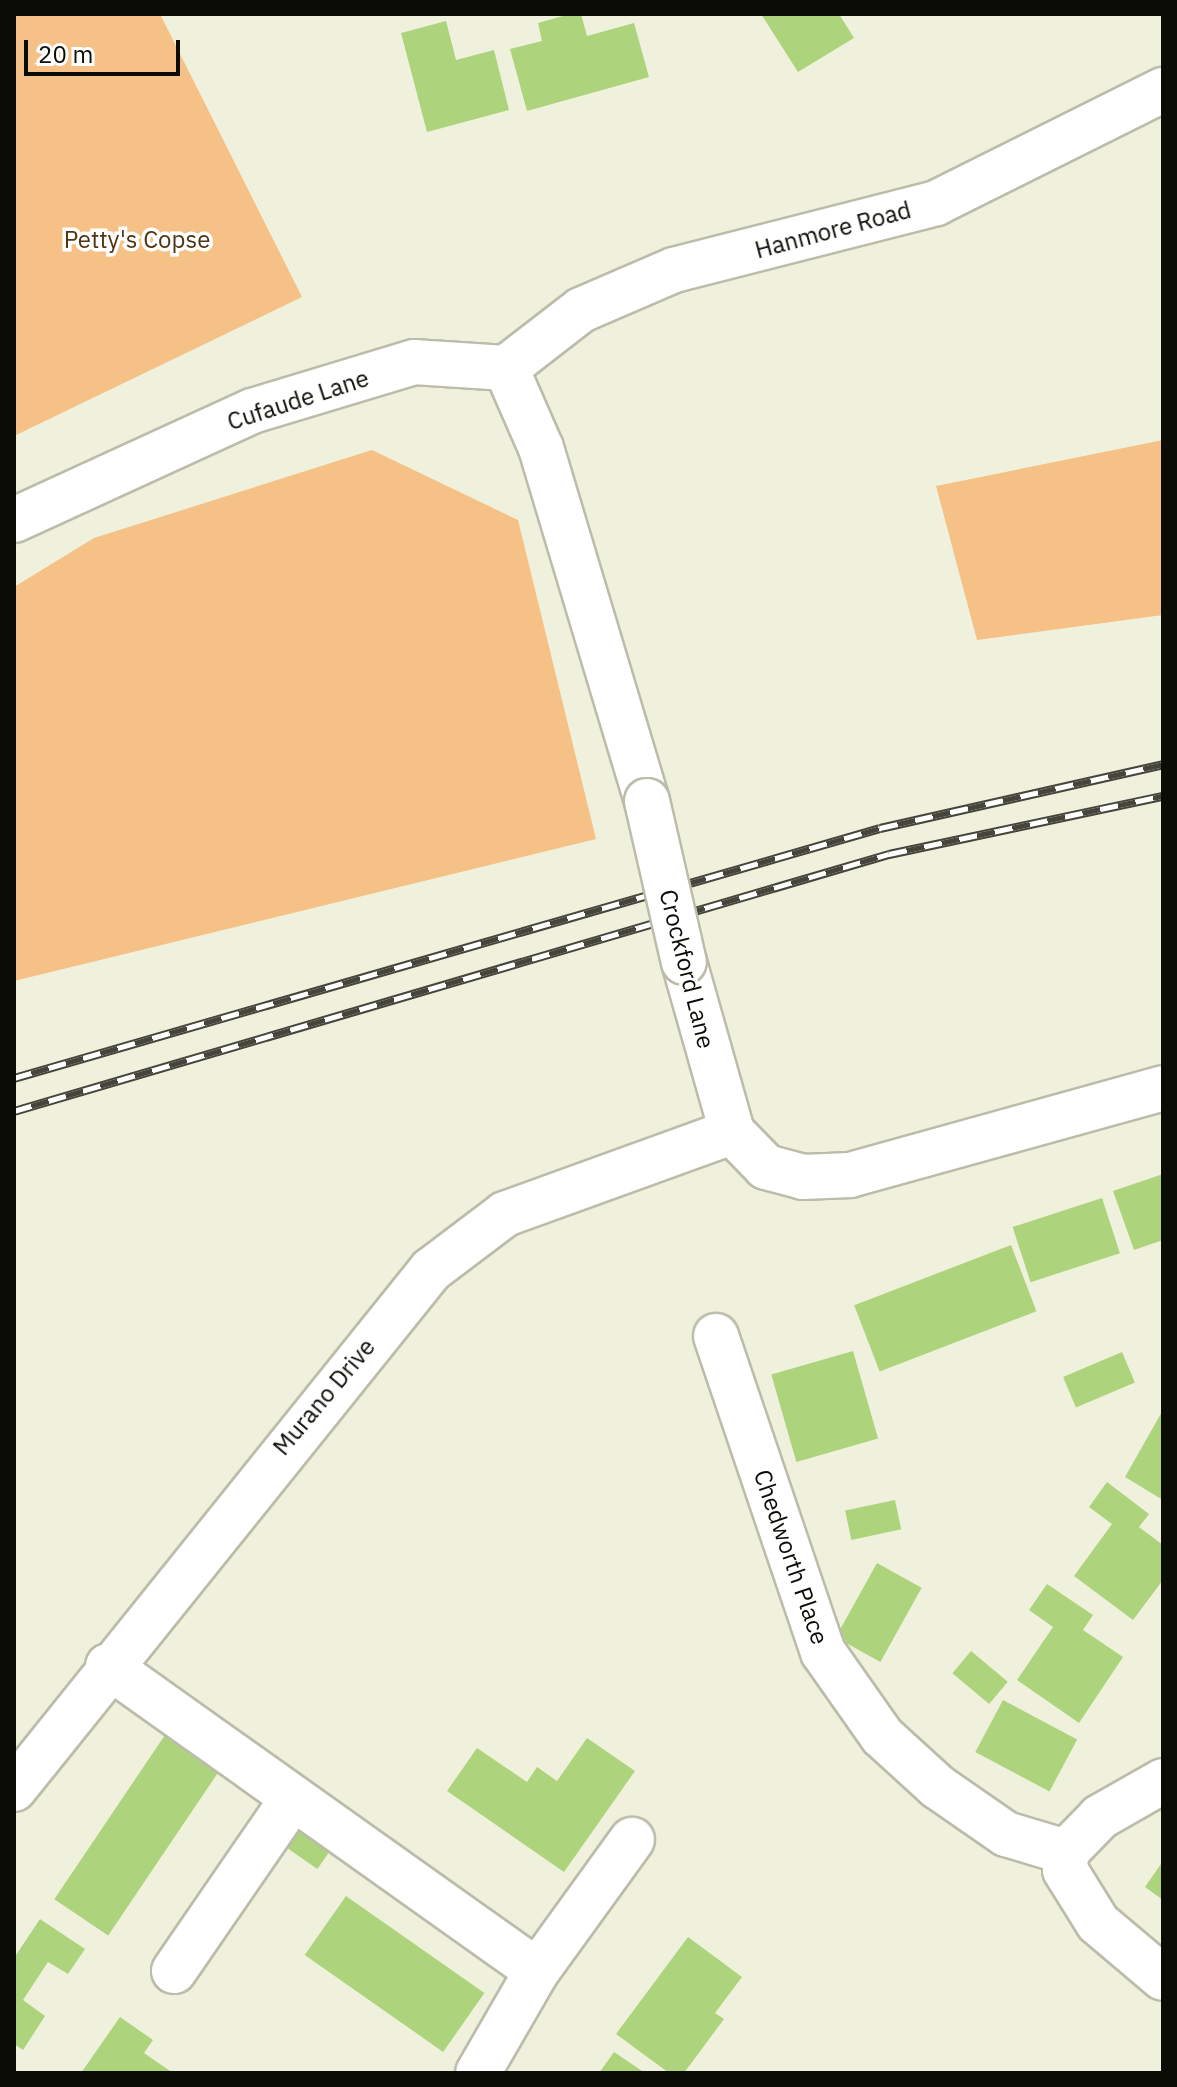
<!DOCTYPE html>
<style>
body{margin:0}
#map{position:relative;width:1177px;height:2087px;overflow:hidden;background:#f0f1dd;font-family:"IBM Plex Sans",sans-serif}
div>[style]{position:absolute}
[style*='--x']{left:calc(var(--x)*1px);top:calc(var(--y)*1px);width:calc(var(--w)*1px);rotate:calc(var(--a)*1deg)}
.green>*{inset:0;background:#f5c186}
.building>*{inset:0;background:#add47c;transform-origin:0 0}
.roads{filter:drop-shadow(2px 0 #bbbca9) drop-shadow(-2px 0 #bbbca9) drop-shadow(0 2px #bbbca9) drop-shadow(0 -2px #bbbca9)}
.minor>*{height:44px;margin:-22px;padding:0 22px;transform-origin:22px;border-radius:22px;background:#fff}
.rail>*{height:9px;margin-top:-4.5px;transform-origin:0;background:repeating-linear-gradient(90deg,#fff 0 18px,#45453c 0 36px);box-sizing:border-box;border-block:2px solid #45453c}
.bridges{filter:drop-shadow(2px 0 #bbbca9) drop-shadow(-2px 0 #bbbca9) drop-shadow(0 2px #bbbca9) drop-shadow(0 -2px #bbbca9)}
.minor-bridge>*{height:44px;margin:-22px;padding:0 22px;transform-origin:22px;border-radius:22px;background:#fff}
span{translate:-50% -50%;white-space:nowrap;text-align:center;line-height:1.15;-webkit-text-stroke:7px #fff;paint-order:stroke}
.street-label{font-size:24px;color:#0c0c06}
.park-label{font-size:24px;color:#503514}
.frame{position:absolute;inset:0;border:16px solid #0c0c06;pointer-events:none}
.scale{position:absolute;left:24px;top:40px;width:156px;height:36px;box-sizing:border-box;border:4px solid #0c0c06;border-top:0;padding-left:10px;font-size:24px;line-height:28px;white-space:nowrap;color:#0c0c06;-webkit-text-stroke:6px #fff;paint-order:stroke}
</style>
<div id="map">
<div class="green">
<div style="clip-path:polygon(14px 14px,160px 14px,302px 297px,14px 436px)"></div>
<div style="clip-path:polygon(1163px 440px,1163px 615px,977px 640px,936px 486px)"></div>
<div style="clip-path:polygon(372px 450px,518px 520px,596px 839px,14px 981px,14px 587px,94px 538px)"></div>
</div>
<div class="building">
<div style="clip-path:polygon(570px 14px,581px 14px,587px 36px,634px 23px,649px 77px,527px 111px,510px 49px,542px 41px,538px 23px)"></div>
<div style="clip-path:polygon(761px 14px,839px 14px,854px 38px,798px 72px)"></div>
<div style="clip-path:polygon(446px 21px,456px 60px,494px 50px,509px 110px,427px 132px,401px 33px)"></div>
<div style="clip-path:polygon(1163px 1174px,1163px 1240px,1134px 1250px,1113px 1191px)"></div>
<div style="left:1102px;top:1198px;width:58px;height:94px;rotate:72deg"></div>
<div style="left:1011px;top:1245px;width:71px;height:168px;rotate:69deg"></div>
<div style="left:853px;top:1351px;width:91px;height:85px;rotate:74deg"></div>
<div style="left:1122px;top:1352px;width:33px;height:64px;rotate:67deg"></div>
<div style="clip-path:polygon(1163px 1410px,1163px 1500px,1125px 1477px)"></div>
<div style="clip-path:polygon(1107px 1482px,1149px 1514px,1139px 1527px,1163px 1545px,1163px 1580px,1133px 1620px,1074px 1576px,1112px 1524px,1089px 1507px)"></div>
<div style="left:895px;top:1500px;width:30px;height:51px;rotate:78deg"></div>
<div style="left:877px;top:1563px;width:51px;height:85px;rotate:29deg"></div>
<div style="clip-path:polygon(1047px 1584px,1093px 1615px,1083px 1630px,1123px 1657px,1079px 1723px,1017px 1680px,1053px 1627px,1029px 1610px)"></div>
<div style="left:971px;top:1651px;width:48px;height:29px;rotate:40deg"></div>
<div style="left:1003px;top:1700px;width:84px;height:59px;rotate:28deg"></div>
<div style="left:165px;top:1735px;width:65px;height:198px;rotate:34deg"></div>
<div style="clip-path:polygon(587px 1738px,635px 1771px,564px 1872px,447px 1791px,477px 1748px,527px 1782px,537px 1767px,557px 1781px)"></div>
<div style="left:302px;top:1823px;width:39px;height:29px;rotate:35deg"></div>
<div style="clip-path:polygon(1163px 1861px,1163px 1900px,1145px 1887px)"></div>
<div style="left:346px;top:1896px;width:169px;height:72px;rotate:35deg"></div>
<div style="clip-path:polygon(40px 1919px,85px 1949px,68px 1974px,48px 1962px,23px 2000px,45px 2016px,23px 2050px,14px 2044px,14px 1958px)"></div>
<div style="clip-path:polygon(688px 1937px,742px 1977px,715px 2013px,724px 2019px,684px 2073px,669px 2073px,616px 2034px)"></div>
<div style="clip-path:polygon(120px 2017px,153px 2040px,144px 2053px,173px 2073px,81px 2073px)"></div>
<div style="clip-path:polygon(614px 2052px,645px 2073px,599px 2073px)"></div>
</div>
<div class="roads">
<div class="minor">
<div style="--x:506;--y:368;--w:95;--a:-37.7"></div>
<div style="--x:581;--y:310;--w:101;--a:-23.3"></div>
<div style="--x:674;--y:270;--w:270;--a:-14.3"></div>
<div style="--x:936;--y:203;--w:254;--a:-26.5"></div>
<div style="--x:506;--y:368;--w:87;--a:66.4"></div>
<div style="--x:541;--y:448;--w:369;--a:73.3"></div>
<div style="--x:14;--y:520;--w:262;--a:-24.6"></div>
<div style="--x:252;--y:411;--w:169;--a:-16.8"></div>
<div style="--x:414;--y:362;--w:92;--a:3.7"></div>
<div style="--x:684;--y:962;--w:177;--a:74.2"></div>
<div style="--x:732;--y:1132;--w:49;--a:45.8"></div>
<div style="--x:766;--y:1167;--w:38;--a:15"></div>
<div style="--x:803;--y:1177;--w:47;--a:-2.4"></div>
<div style="--x:850;--y:1175;--w:325;--a:-15.5"></div>
<div style="--x:716;--y:1336;--w:334;--a:71.3"></div>
<div style="--x:823;--y:1652;--w:103;--a:54.9"></div>
<div style="--x:882;--y:1736;--w:76;--a:42.3"></div>
<div style="--x:938;--y:1787;--w:83;--a:34.7"></div>
<div style="--x:1006;--y:1834;--w:63;--a:16.7"></div>
<div style="--x:108;--y:1666;--w:526;--a:35.41"></div>
<div style="--x:1163;--y:1781;--w:73;--a:150.3"></div>
<div style="--x:1100;--y:1817;--w:49;--a:134.2"></div>
<div style="--x:1066;--y:1852;--w:18;--a:93"></div>
<div style="--x:1065;--y:1870;--w:62;--a:58.1"></div>
<div style="--x:1098;--y:1923;--w:85;--a:40.2"></div>
<div style="--x:14;--y:1789;--w:666;--a:-51.22"></div>
<div style="--x:431;--y:1270;--w:93;--a:-37.1"></div>
<div style="--x:505;--y:1214;--w:241;--a:-19.9"></div>
<div style="--x:174;--y:1971;--w:210;--a:-55.5"></div>
<div style="--x:478;--y:2073;--w:118;--a:-60"></div>
<div style="--x:537;--y:1971;--w:162;--a:-54.1"></div>
</div>
</div>
<div class="rail">
<div style="--x:14;--y:1078;--w:901;--a:-16.1"></div>
<div style="--x:880;--y:828;--w:290;--a:-12.7"></div>
<div style="--x:14;--y:1111;--w:912;--a:-16.37"></div>
<div style="--x:889;--y:854;--w:280;--a:-12"></div>
</div>
<div class="bridges">
<div class="minor-bridge">
<div style="--x:647;--y:801;--w:165;--a:77.1"></div>
</div>
</div>
<div class="street-label">
<span style="left:833px;top:230px;rotate:-15deg">Hanmore Road</span>
<span style="left:298px;top:400px;rotate:-18deg">Cufaude Lane</span>
<span style="left:687px;top:969px;rotate:76deg">Crockford Lane</span>
<span style="left:324px;top:1397px;rotate:-50deg">Murano Drive</span>
<span style="left:791px;top:1557px;rotate:71deg">Chedworth Place</span>
</div>
<div class="park-label">
<span style="left:137px;top:240px">Petty's Copse</span>
</div>
<div class="frame"></div>
<div class="scale">20 m</div>
</div>
